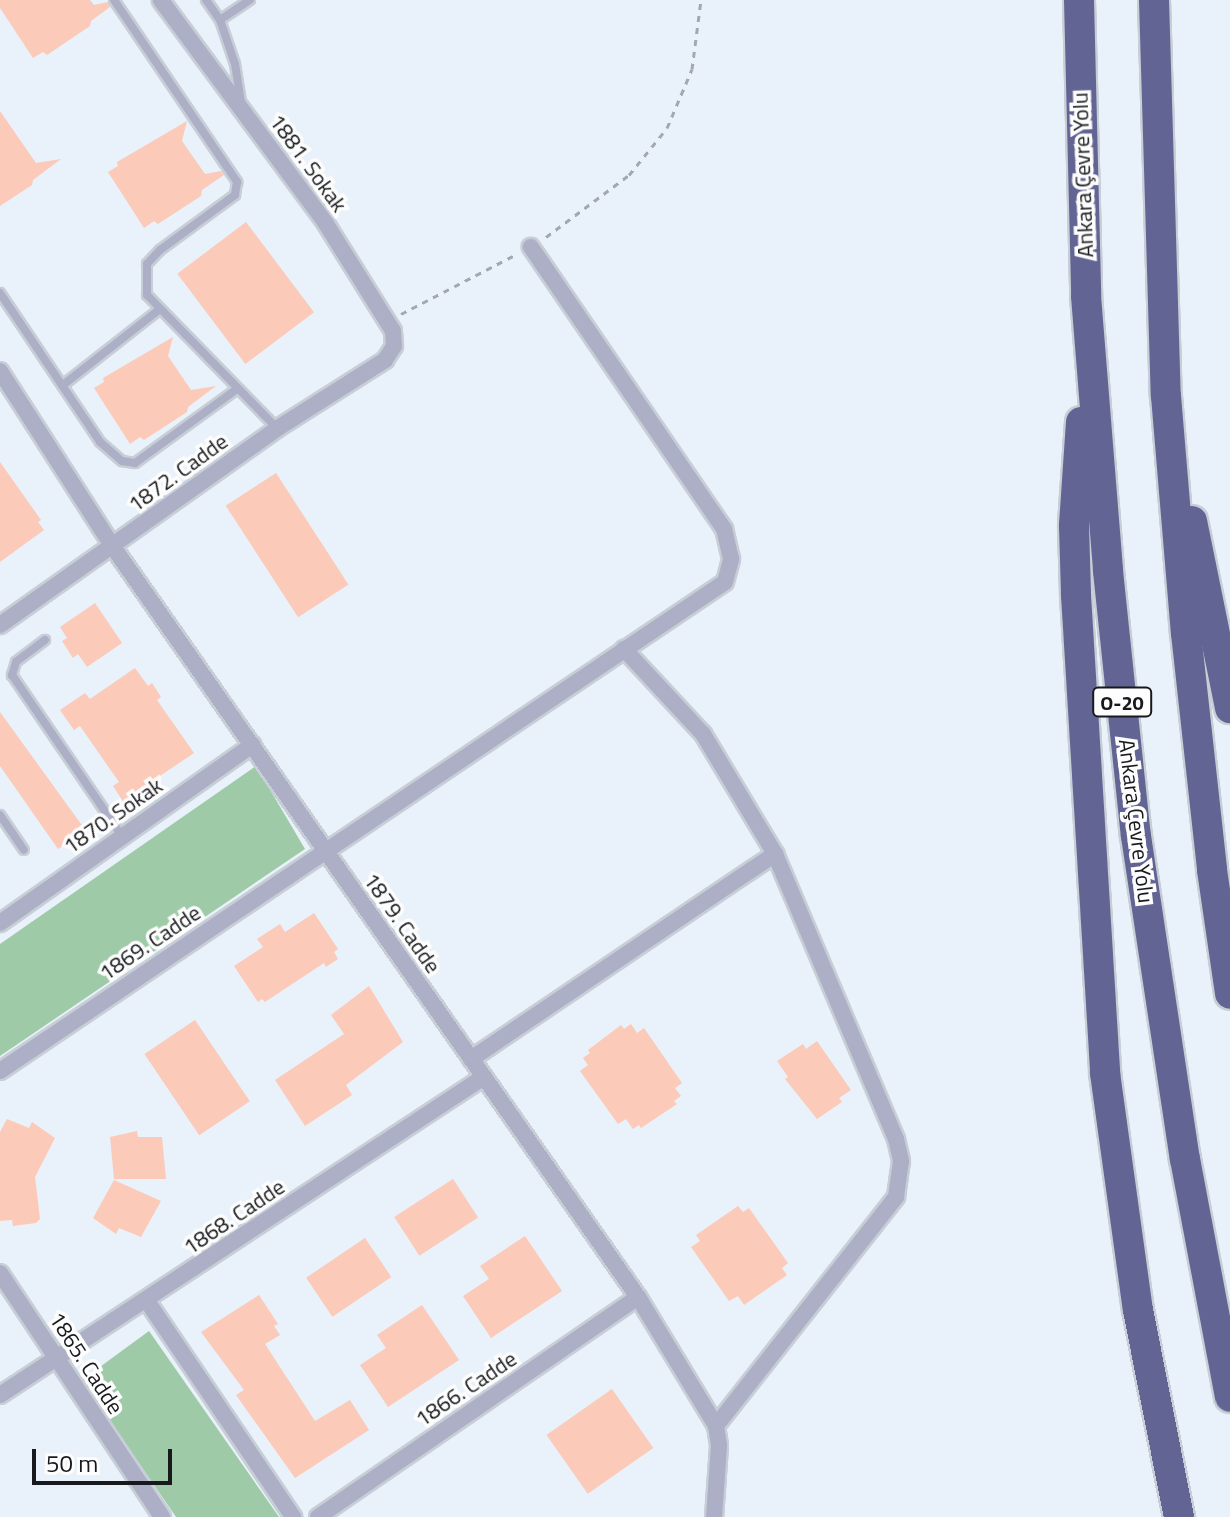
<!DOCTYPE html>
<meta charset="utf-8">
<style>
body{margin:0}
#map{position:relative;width:1230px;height:1517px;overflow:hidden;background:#e9f1fa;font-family:"Titillium Web",sans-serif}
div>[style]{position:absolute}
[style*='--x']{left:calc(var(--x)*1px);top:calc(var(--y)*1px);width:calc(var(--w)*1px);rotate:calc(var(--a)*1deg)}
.green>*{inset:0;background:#9fcaa8}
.building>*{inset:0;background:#fbcab9;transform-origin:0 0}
.path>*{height:3px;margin-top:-1.5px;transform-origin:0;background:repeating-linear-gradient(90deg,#a2a8af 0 6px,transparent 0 12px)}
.roads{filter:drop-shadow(2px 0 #c7ced6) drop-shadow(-2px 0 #c7ced6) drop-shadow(0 2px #c7ced6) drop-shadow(0 -2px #c7ced6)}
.lane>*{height:8px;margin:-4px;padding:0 4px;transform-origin:4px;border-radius:4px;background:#adafc7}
.street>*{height:16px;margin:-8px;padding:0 8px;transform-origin:8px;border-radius:8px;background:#adafc7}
.highway>*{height:30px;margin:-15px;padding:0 15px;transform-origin:15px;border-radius:15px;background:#626494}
span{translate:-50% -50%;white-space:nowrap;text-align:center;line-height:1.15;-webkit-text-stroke:7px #fdfdfd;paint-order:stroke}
.shield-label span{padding:2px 6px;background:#fdfdfd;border:2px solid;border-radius:6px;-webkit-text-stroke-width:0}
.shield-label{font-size:20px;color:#17191c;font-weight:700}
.street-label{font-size:22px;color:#17191c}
.scale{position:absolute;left:32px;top:1449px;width:140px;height:36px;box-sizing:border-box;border:4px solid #17191c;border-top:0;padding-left:10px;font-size:24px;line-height:28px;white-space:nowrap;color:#17191c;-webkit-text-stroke:6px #fdfdfd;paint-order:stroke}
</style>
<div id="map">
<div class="green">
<div style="clip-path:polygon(256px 766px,305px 849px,0 1056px,0 944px)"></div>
<div style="clip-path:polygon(149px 1331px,279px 1517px,176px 1517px,82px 1380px)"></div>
</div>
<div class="building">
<div style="clip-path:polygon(0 0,90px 0,94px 5px,108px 2px,110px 7px,91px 21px,90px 26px,47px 55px,43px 52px,33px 58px,0 8px)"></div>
<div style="clip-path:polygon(0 111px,36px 163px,61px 159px,33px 180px,32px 185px,0 206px)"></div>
<div style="clip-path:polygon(187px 121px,182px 141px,205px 174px,221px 171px,224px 175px,202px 190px,201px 196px,158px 224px,154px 221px,144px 228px,108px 172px,118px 166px,117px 162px)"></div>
<div style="left:246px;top:222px;width:113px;height:86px;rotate:53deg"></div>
<div style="clip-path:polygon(173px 337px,168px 356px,191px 390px,216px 386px,188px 407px,187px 412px,144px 440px,140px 437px,130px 444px,94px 388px,104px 382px,103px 378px)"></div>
<div style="clip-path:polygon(0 462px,41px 520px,38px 522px,44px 530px,0 562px)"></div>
<div style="left:276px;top:473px;width:133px;height:60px;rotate:57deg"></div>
<div style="clip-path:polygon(95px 603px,122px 643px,87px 667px,78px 654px,73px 658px,62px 641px,67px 638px,60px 627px)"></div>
<div style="clip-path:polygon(135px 668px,148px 686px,152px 683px,161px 697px,157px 700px,194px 753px,148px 784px,144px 794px,126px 806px,113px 786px,119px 782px,80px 726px,74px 730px,60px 710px,85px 693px,90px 699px)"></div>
<div style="clip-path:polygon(0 712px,86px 831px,58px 849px,0 766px)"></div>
<div style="clip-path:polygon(314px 913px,338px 949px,334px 952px,338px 959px,326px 967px,324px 963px,265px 1002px,262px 999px,258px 1002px,234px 966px,263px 947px,257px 939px,280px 924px,285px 932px)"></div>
<div style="clip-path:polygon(369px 986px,403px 1042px,346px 1085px,352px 1095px,305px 1126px,275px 1080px,344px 1034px,331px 1015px)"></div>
<div style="left:195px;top:1020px;width:98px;height:61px;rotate:56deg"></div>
<div style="clip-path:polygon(631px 1024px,637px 1033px,644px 1028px,682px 1083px,675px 1088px,681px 1096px,674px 1101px,677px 1104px,641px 1128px,639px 1125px,633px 1129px,626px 1119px,618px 1124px,580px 1071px,588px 1065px,583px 1058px,590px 1053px,588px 1050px,621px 1025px,624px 1029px)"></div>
<div style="clip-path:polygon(817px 1041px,851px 1090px,839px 1098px,842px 1102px,817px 1119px,785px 1079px,788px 1077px,777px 1061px,803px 1044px,806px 1049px)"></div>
<div style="clip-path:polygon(7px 1119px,29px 1128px,32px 1122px,55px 1138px,35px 1177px,40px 1219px,36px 1223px,13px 1226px,12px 1220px,0 1221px,0 1132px)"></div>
<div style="clip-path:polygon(137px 1131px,138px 1137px,162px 1137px,166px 1179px,114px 1179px,110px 1137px)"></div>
<div style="left:453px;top:1179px;width:46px;height:70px;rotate:57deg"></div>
<div style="clip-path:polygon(114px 1180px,161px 1201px,141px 1237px,119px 1228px,116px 1234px,93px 1218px)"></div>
<div style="clip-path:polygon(738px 1206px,743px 1212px,749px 1208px,788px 1263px,782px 1268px,787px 1275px,744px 1305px,738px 1296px,729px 1301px,691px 1247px,700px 1241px,696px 1235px)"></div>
<div style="clip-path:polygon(525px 1236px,562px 1291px,491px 1338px,463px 1296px,489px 1279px,480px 1266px)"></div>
<div style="left:365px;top:1238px;width:47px;height:71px;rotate:56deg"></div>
<div style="clip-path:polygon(259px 1295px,278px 1324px,274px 1326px,280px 1335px,265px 1344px,315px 1421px,350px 1400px,369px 1430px,295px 1478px,236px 1395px,244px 1390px,201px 1332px)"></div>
<div style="clip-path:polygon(422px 1305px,459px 1360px,388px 1407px,360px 1365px,386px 1348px,377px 1335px)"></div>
<div style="left:612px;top:1389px;width:72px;height:80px;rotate:55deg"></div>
</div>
<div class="path">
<div style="--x:546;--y:237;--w:104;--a:-36.8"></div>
<div style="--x:629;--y:175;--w:60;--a:-51"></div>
<div style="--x:667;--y:128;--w:64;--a:-67"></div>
<div style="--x:692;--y:69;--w:70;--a:-82.6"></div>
<div style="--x:401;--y:314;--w:128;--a:-27.4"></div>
</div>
<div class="roads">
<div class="lane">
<div style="--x:114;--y:0;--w:220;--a:55.9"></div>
<div style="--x:237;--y:182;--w:13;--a:99"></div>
<div style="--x:235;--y:195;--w:93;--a:143.7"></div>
<div style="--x:160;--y:250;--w:19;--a:133"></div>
<div style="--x:147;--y:264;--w:31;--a:90"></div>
<div style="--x:147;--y:295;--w:186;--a:45.7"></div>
<div style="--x:206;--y:0;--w:24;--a:55"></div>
<div style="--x:220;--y:20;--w:36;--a:-34"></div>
<div style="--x:220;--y:20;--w:46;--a:71.2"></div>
<div style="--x:235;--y:64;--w:37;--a:81"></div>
<div style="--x:0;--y:293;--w:179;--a:56.1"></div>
<div style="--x:100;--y:442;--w:29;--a:41"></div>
<div style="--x:122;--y:461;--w:13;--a:9"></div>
<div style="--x:135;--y:463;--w:126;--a:-36"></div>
<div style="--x:63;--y:385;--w:123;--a:-38.1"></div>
<div style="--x:45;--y:640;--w:36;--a:143"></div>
<div style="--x:16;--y:662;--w:14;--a:107"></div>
<div style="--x:12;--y:675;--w:195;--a:55.7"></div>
<div style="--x:0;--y:815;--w:42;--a:55.6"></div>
</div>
<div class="street">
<div style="--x:0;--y:371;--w:209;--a:57.3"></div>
<div style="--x:113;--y:547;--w:915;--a:55.01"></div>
<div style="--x:638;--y:1297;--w:151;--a:58.8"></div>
<div style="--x:716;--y:1426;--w:20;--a:81"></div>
<div style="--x:719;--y:1446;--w:71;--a:94"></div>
<div style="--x:0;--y:625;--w:341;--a:-35.3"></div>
<div style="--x:278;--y:428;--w:127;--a:-32.4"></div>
<div style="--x:385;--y:360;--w:17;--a:-57"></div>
<div style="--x:394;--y:346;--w:15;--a:-94"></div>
<div style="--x:393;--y:331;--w:128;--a:-122"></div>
<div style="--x:325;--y:222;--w:276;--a:-126.5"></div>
<div style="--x:624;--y:649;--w:116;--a:47.1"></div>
<div style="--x:703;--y:734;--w:140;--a:59"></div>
<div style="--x:775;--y:854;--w:310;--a:67"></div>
<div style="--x:896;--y:1139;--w:23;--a:77"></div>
<div style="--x:901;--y:1161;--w:36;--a:98"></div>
<div style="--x:896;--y:1197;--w:291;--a:128.2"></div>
<div style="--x:0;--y:923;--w:309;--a:-35.2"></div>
<div style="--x:471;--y:1059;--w:367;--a:-34"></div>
<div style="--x:0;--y:1071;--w:874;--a:-34"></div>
<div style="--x:725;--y:582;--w:24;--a:-75"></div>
<div style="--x:731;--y:559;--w:31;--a:-103"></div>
<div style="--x:724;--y:529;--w:342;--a:-124.4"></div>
<div style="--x:0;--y:1273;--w:293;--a:56.4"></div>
<div style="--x:147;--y:1301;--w:261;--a:55.9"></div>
<div style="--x:0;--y:1395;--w:579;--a:-33.31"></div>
<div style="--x:318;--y:1517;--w:388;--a:-34.5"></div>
</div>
<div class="highway">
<div style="--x:1079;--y:0;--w:296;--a:88.6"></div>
<div style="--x:1086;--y:296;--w:276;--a:85.4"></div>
<div style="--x:1108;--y:571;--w:266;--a:84"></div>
<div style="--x:1136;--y:836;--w:327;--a:81.4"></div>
<div style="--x:1185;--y:1159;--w:242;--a:79.3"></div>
<div style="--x:1154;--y:0;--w:396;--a:88.3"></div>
<div style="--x:1166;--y:396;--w:238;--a:85.2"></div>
<div style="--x:1186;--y:633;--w:238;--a:83.7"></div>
<div style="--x:1212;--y:870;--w:125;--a:81.7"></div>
<div style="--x:1081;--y:422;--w:104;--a:93.9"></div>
<div style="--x:1074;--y:526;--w:69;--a:88.3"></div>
<div style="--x:1076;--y:595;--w:479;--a:86.5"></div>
<div style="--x:1105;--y:1073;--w:239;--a:82.1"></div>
<div style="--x:1138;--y:1310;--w:211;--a:78.8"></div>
<div style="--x:1192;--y:521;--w:191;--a:78.5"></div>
</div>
</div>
<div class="shield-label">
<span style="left:1122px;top:702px">O-20</span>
</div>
<div class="street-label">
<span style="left:308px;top:163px;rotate:54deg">1881. Sokak</span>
<span style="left:1083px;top:175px;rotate:-92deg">Ankara Çevre Yolu</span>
<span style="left:178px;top:473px;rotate:-36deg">1872. Cadde</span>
<span style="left:113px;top:816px;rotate:-35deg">1870. Sokak</span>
<span style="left:1136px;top:821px;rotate:83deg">Ankara Çevre Yolu</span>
<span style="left:402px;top:923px;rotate:55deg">1879. Cadde</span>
<span style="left:150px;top:943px;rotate:-34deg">1869. Cadde</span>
<span style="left:234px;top:1217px;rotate:-34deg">1868. Cadde</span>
<span style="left:86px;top:1363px;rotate:57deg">1865. Cadde</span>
<span style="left:466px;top:1389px;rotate:-34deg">1866. Cadde</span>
</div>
<div class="scale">50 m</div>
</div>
